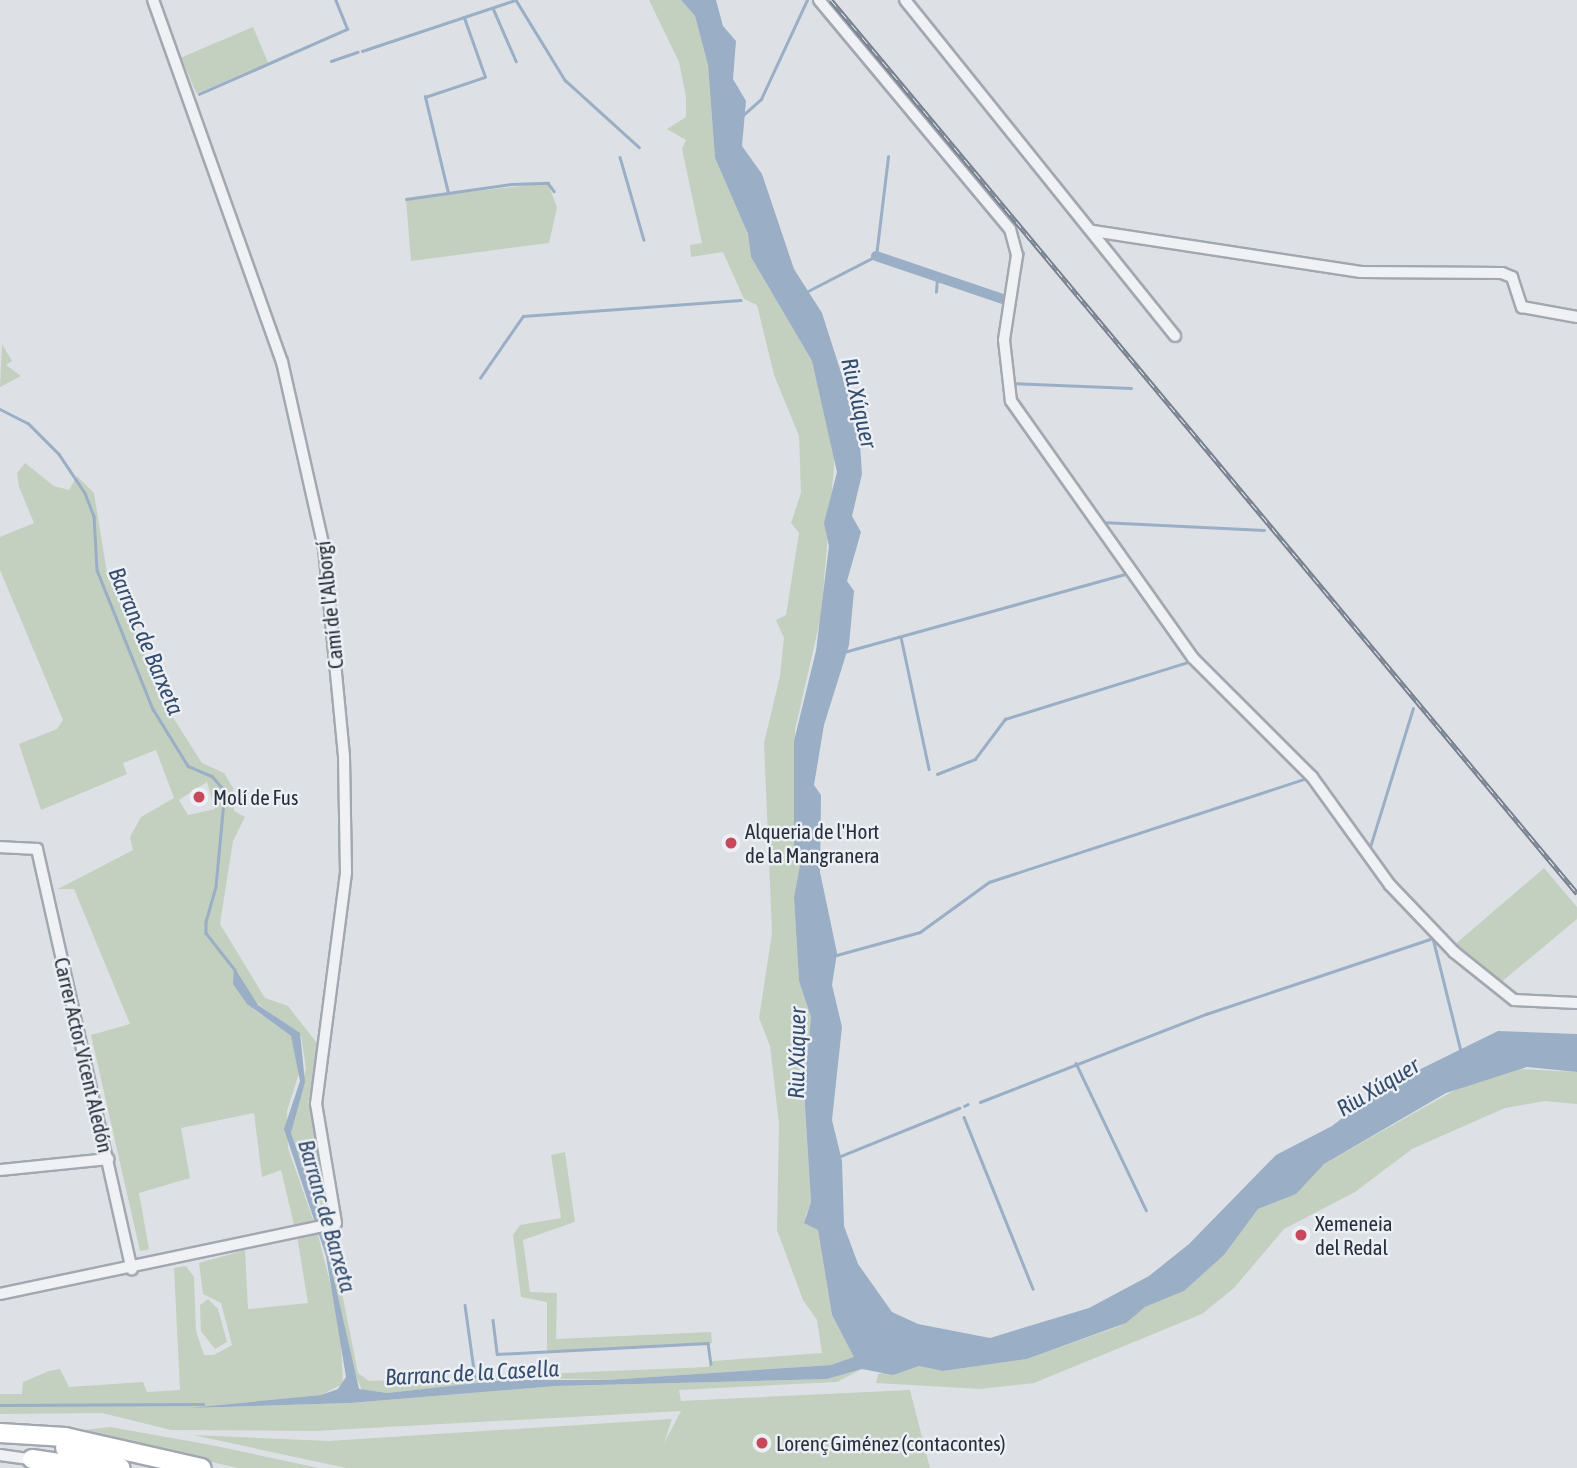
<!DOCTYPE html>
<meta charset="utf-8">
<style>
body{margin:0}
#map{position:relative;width:1577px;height:1468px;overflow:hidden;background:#dde1e6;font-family:"Asap Condensed",sans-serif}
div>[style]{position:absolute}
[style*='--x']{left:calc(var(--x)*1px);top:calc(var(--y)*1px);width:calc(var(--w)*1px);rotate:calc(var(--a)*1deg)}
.green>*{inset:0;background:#c3d0bf;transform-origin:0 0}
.water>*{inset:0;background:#9aaec5}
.stream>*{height:2.5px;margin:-1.25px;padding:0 1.25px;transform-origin:1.25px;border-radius:1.25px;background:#9aaec5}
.canal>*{height:10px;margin:-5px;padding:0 5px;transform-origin:5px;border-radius:5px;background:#9aaec5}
.roads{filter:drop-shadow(2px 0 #a3a8b0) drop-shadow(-2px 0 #a3a8b0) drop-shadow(0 2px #a3a8b0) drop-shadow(0 -2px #a3a8b0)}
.minor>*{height:10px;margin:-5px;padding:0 5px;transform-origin:5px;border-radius:5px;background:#eff1f5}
.primary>*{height:18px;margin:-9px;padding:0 9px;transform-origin:9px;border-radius:9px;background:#fff}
.rail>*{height:5px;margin-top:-2.5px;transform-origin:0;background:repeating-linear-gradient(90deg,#eceff4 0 8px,#78808f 0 16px);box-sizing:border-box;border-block:2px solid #78808f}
.dots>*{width:19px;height:19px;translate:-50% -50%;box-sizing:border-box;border:4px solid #eceff4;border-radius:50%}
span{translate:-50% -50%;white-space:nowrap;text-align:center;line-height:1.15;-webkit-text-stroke:5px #eceff4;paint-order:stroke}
.street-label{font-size:21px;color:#272f3c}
.poi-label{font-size:21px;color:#272f3c}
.left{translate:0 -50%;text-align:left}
.water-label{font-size:23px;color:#344d6d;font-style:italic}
</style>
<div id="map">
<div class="green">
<div style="clip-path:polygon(649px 0,681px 0,695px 16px,708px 65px,715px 158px,748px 234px,751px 257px,812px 361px,835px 454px,821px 616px,795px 730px,794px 849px,800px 865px,794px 897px,799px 981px,811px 1017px,804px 1092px,811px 1202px,805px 1217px,818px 1230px,832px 1315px,855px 1358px,831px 1365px,607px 1380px,539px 1378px,387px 1393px,362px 1390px,348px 1359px,322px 1230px,329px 1228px,358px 1373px,369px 1381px,708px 1367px,713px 1361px,822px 1353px,817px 1320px,803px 1300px,777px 1230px,779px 1124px,770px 1046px,759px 1018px,772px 933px,764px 743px,780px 676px,784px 638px,776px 620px,786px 615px,799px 533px,791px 523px,801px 493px,799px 436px,774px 375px,757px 305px,744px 299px,723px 252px,691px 257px,690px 245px,702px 243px,682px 149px,686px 140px,667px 129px,686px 117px,686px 97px,679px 62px)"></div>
<div style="left:253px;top:27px;width:39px;height:78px;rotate:67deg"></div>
<div style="clip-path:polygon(548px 183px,557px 208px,549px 243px,411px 261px,406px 199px)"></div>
<div style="clip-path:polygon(2px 344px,12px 361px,6px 365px,21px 376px,0 387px)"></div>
<div style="clip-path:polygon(evenodd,25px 463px,54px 486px,69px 490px,77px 476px,94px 493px,108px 579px,128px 608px,160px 697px,202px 763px,224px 773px,233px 788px,234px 811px,245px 817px,233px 841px,220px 924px,265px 998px,288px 1006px,320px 1047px,308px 1103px,314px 1106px,328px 1222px,322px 1224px,291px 1133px,306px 1068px,301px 1036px,254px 1001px,234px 967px,253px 1009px,291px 1036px,300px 1070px,287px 1111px,288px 1148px,315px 1225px,294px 1225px,281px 1170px,262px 1177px,254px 1113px,181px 1128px,190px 1178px,139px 1193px,149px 1249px,140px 1251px,91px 1035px,130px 1024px,74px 889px,58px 889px,133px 850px,130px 837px,141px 817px,174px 798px,156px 750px,123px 763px,127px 774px,41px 810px,19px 744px,57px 729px,63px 720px,0 570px,0 537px,34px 523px,19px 487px,17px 473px,25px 463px,207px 782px,215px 809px,188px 815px,179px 800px,207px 782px)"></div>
<div style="clip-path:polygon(1544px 868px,1577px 907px,1577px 919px,1499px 984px,1453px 946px)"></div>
<div style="clip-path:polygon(1520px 1069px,1577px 1072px,1577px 1104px,1545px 1101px,1505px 1108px,1412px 1149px,1355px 1192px,1284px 1229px,1234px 1288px,1202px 1314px,1034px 1383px,980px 1389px,876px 1383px,878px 1374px,919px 1366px,943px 1371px,1027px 1359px,1120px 1326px,1145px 1307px,1184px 1291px,1224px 1255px,1258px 1209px,1288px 1197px,1324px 1164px,1469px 1082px)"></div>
<div style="clip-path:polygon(565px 1152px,575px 1222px,523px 1240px,530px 1292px,557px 1293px,556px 1339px,711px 1332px,712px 1343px,547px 1351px,547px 1302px,521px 1297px,513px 1235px,520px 1225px,561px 1218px,551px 1155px)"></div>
<div style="clip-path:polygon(317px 1231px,340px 1322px,343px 1384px,321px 1395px,192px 1408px,350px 1403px,556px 1386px,827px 1379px,862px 1369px,837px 1382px,679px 1390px,681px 1401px,910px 1390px,930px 1468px,346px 1468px,193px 1435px,328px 1441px,672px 1419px,664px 1443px,681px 1411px,315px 1431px,171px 1430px,102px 1413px,0 1414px,0 1394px,22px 1394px,23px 1382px,49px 1371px,60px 1369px,69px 1387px,143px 1382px,147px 1392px,180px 1390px,174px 1268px,186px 1266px,194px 1277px,196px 1331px,204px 1355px,214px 1355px,232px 1345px,221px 1303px,203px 1294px,199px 1263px,245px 1250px,248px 1309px,308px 1303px,297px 1236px)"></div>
<div style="clip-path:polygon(208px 1299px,218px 1309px,227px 1342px,215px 1349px,201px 1331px,200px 1305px)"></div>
<div style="clip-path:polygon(110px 1427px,211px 1445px,319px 1468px,238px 1468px,76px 1431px)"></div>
</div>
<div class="water">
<div style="clip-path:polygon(681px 0,716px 0,723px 26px,736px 41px,733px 79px,746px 101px,742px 146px,762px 174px,794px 269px,822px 313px,859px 429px,862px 474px,852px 516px,861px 532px,847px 581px,854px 591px,849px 645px,824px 725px,814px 785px,821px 795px,820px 872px,837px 953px,832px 985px,842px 1027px,832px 1120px,842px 1161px,844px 1226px,858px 1264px,892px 1312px,918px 1324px,990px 1338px,1089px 1308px,1149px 1276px,1189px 1244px,1276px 1155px,1332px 1126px,1380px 1089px,1498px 1031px,1577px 1034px,1577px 1072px,1527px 1067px,1446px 1093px,1324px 1164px,1296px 1194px,1258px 1209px,1224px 1255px,1184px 1291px,1145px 1307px,1126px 1323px,1027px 1359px,943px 1371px,919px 1366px,893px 1375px,862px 1369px,827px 1379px,556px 1386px,350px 1403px,189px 1408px,321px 1395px,338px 1389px,346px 1377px,326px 1256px,284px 1129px,300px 1081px,291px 1036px,247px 1004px,233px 984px,234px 967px,258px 1005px,300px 1033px,305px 1082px,291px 1133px,318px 1209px,359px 1389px,387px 1393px,505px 1380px,607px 1380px,831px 1365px,854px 1357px,832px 1315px,818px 1230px,804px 1223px,811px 1202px,804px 1091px,811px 1017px,799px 981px,794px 897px,800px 865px,794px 849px,794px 741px,816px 651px,829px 546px,824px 523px,837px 472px,812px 361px,751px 257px,748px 234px,715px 158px,708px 65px,695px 16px)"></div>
</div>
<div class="stream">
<div style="--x:516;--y:0;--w:94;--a:58.5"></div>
<div style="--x:565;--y:80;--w:100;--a:42.2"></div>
<div style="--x:493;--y:8;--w:58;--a:66.5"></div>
<div style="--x:362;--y:51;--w:161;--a:-18.4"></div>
<div style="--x:331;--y:61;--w:28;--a:-19"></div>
<div style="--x:199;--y:94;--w:162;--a:-23.7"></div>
<div style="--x:347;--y:29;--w:31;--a:-112"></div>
<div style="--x:741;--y:117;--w:27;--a:-42"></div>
<div style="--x:761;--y:99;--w:109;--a:-65.1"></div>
<div style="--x:620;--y:157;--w:86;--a:73.9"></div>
<div style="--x:448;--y:193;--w:65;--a:-8"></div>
<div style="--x:512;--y:184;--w:36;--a:-2"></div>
<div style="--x:548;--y:183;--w:10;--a:53"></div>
<div style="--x:406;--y:199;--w:42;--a:-8.1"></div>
<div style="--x:448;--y:193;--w:99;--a:-103.5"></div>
<div style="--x:425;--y:97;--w:63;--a:-18.4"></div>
<div style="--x:485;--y:77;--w:63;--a:-109.6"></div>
<div style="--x:1020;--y:270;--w:17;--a:-80"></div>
<div style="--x:806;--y:292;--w:79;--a:-27.2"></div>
<div style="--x:876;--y:256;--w:100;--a:-83.1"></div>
<div style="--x:936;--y:292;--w:13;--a:-86"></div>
<div style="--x:937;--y:279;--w:73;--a:18.4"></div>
<div style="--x:480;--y:378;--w:75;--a:-55.3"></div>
<div style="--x:523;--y:316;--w:218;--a:-4.2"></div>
<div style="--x:1011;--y:383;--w:120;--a:2.4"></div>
<div style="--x:0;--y:409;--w:31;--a:27"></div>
<div style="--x:28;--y:423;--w:44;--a:45"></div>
<div style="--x:59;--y:454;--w:47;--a:56.3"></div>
<div style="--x:85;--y:493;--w:25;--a:69"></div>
<div style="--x:94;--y:516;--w:54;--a:86.8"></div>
<div style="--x:97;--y:570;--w:150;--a:68.1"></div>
<div style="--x:153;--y:709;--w:67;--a:58.4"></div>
<div style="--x:188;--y:766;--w:26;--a:23"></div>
<div style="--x:212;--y:776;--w:20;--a:49"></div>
<div style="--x:225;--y:791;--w:96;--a:95.4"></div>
<div style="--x:216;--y:887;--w:36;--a:106"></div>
<div style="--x:206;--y:922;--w:11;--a:90"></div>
<div style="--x:206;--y:933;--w:47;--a:51.9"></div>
<div style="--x:1101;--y:522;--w:163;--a:2.8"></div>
<div style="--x:1149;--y:587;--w:80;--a:54.1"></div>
<div style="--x:901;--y:637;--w:135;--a:78"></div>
<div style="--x:844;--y:652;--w:295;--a:-15.5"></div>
<div style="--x:937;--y:774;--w:41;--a:-21.5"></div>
<div style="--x:975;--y:759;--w:50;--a:-53.1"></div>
<div style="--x:1005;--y:719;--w:195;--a:-17.3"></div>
<div style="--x:1354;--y:827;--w:26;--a:51"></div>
<div style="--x:1370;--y:847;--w:145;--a:-72.8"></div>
<div style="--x:1370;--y:847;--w:45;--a:54.9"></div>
<div style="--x:833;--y:956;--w:90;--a:-15.4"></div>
<div style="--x:920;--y:932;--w:85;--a:-35.9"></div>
<div style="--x:989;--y:882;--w:336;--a:-18.1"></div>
<div style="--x:1076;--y:1063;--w:163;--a:64.5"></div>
<div style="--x:980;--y:1102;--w:243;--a:-21.3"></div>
<div style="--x:1206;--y:1014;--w:239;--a:-18.5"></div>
<div style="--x:1433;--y:938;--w:116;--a:76.1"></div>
<div style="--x:964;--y:1106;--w:4;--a:-27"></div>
<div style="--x:964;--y:1117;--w:185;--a:68.1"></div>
<div style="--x:836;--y:1158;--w:133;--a:-22.1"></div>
<div style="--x:465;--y:1305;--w:73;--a:82.1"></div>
<div style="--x:493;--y:1320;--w:34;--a:83"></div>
<div style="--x:497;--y:1354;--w:211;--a:-3"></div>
<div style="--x:708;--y:1343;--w:21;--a:82"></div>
<div style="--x:0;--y:1405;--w:203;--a:-0.3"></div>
</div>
<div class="canal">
<div style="--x:876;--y:256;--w:137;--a:18.7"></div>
</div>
<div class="roads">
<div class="minor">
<div style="--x:819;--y:0;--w:298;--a:50.2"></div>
<div style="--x:1010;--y:229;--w:27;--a:75"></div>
<div style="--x:1017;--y:255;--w:86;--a:98.7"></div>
<div style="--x:1004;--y:340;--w:61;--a:83.5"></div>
<div style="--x:1011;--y:401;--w:315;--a:54.7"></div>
<div style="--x:1193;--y:658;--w:168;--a:45"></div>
<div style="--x:1312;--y:777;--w:133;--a:54.2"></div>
<div style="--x:1390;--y:885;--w:93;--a:46.3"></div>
<div style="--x:1454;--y:952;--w:77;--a:38.7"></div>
<div style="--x:1514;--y:1000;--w:63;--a:2.7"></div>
<div style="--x:905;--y:0;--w:431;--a:51.2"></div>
<div style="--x:1093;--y:231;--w:271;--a:8.7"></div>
<div style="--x:1361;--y:272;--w:141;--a:0.4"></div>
<div style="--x:1502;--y:273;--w:11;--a:22"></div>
<div style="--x:1512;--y:277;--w:32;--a:72"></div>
<div style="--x:1522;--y:307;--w:56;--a:10.3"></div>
<div style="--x:0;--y:847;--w:37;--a:3"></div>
<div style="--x:37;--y:849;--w:431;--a:77.3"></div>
<div style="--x:0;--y:1170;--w:109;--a:-5.8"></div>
<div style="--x:0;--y:1294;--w:343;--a:-11.9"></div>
<div style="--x:336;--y:1223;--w:121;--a:-99.5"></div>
<div style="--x:316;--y:1104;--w:234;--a:-82.6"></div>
<div style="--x:346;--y:872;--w:116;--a:-91"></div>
<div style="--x:344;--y:756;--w:209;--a:-95.5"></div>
<div style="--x:324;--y:548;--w:191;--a:-102.7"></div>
<div style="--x:282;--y:362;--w:384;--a:-109.6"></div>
<div style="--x:0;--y:1455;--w:35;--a:8"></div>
</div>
<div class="primary">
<div style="--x:0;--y:1433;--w:65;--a:3.5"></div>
<div style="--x:65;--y:1437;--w:140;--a:12.8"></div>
<div style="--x:65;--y:1448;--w:59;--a:19.7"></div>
<div style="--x:32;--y:1459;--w:62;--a:8.4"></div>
</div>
</div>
<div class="rail">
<div style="--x:831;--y:0;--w:1164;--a:50.13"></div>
</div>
<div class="dots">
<div style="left:199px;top:797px;background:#c6485a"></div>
<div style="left:731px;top:843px;background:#c6485a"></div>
<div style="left:1301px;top:1235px;background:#c6485a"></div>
<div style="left:762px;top:1443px;background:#c6485a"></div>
</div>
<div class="street-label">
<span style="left:329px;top:605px;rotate:-96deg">Camí de l'Alborgí</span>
<span style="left:84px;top:1055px;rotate:77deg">Carrer Actor Vicent Aledón</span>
</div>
<div class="poi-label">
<span class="left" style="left:213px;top:797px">Molí de Fus</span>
<span class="left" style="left:745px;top:843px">Alqueria de l'Hort<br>de la Mangranera</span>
<span class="left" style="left:1315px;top:1235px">Xemeneia<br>del Redal</span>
<span class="left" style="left:776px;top:1443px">Lorenç Giménez (contacontes)</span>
</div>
<div class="water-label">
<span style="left:859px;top:403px;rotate:77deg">Riu Xúquer</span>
<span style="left:146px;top:641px;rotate:67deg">Barranc de Barxeta</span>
<span style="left:797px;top:1053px;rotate:-89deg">Riu Xúquer</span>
<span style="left:1378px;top:1087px;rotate:-31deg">Riu Xúquer</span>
<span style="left:327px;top:1216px;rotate:74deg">Barranc de Barxeta</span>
<span style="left:472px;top:1373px;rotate:-3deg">Barranc de la Casella</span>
</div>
</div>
